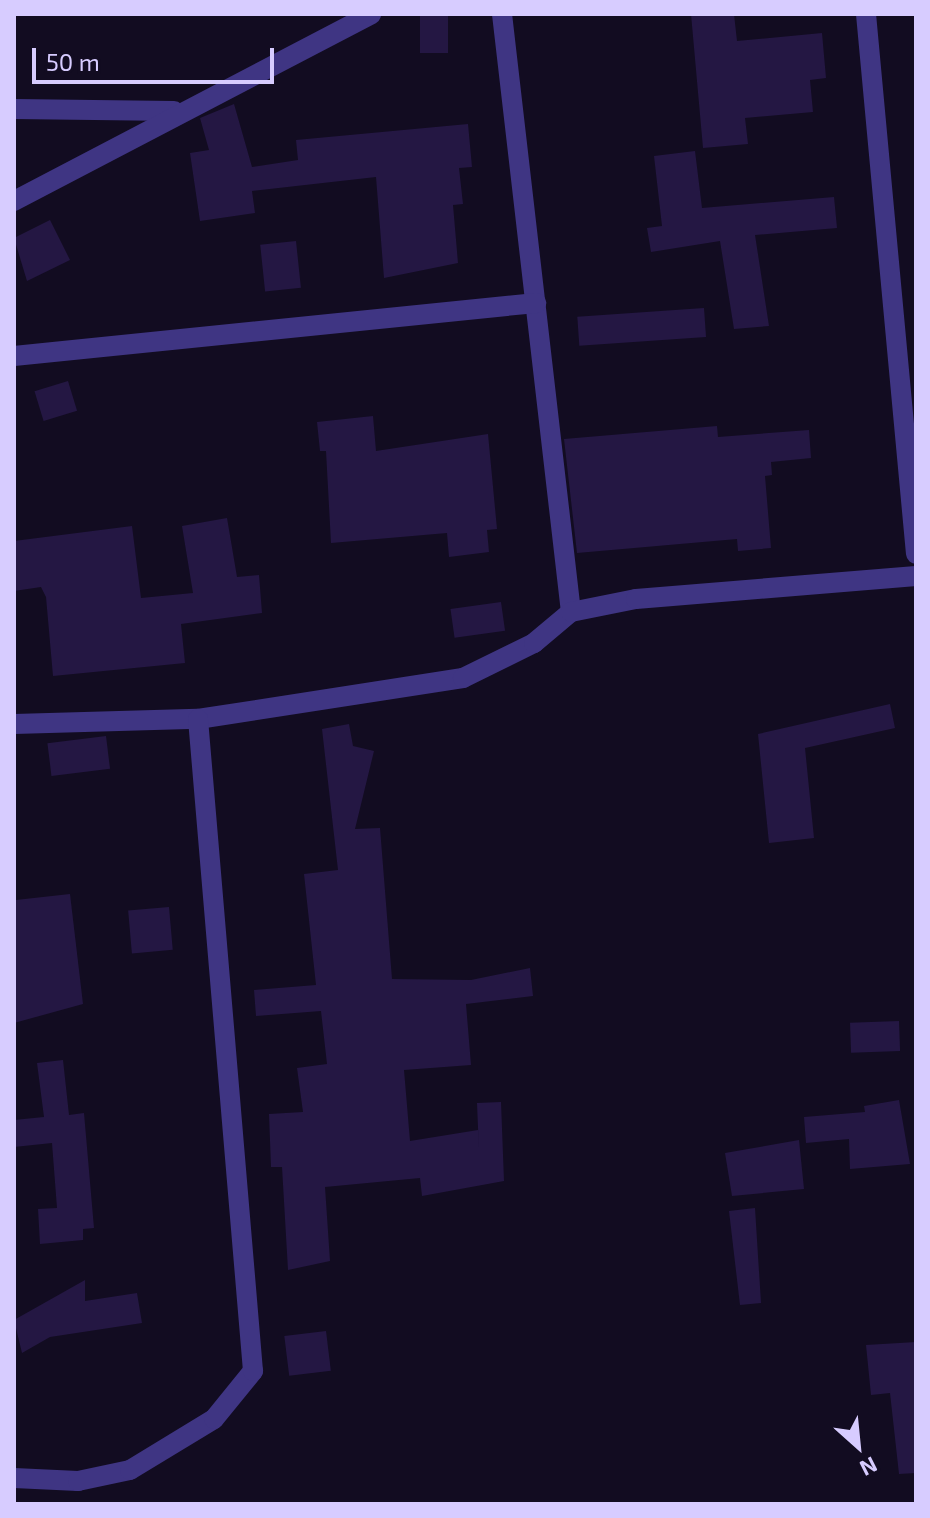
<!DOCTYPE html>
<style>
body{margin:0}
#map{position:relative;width:930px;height:1518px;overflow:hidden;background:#120c21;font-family:"Exo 2",sans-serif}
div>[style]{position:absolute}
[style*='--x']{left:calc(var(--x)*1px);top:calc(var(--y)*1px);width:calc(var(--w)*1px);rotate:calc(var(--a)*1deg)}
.building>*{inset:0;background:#241743;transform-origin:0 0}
.minor>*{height:20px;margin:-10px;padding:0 10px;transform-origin:10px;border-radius:10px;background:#3f3583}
span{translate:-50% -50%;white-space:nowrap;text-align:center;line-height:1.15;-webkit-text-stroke:8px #120c21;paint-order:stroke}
.frame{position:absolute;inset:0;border:16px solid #d7ccff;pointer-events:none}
.north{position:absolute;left:818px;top:1406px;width:80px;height:80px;-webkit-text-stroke:6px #120c21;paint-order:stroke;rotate:153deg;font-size:22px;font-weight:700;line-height:32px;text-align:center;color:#d7ccff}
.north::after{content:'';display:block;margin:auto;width:28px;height:36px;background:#d7ccff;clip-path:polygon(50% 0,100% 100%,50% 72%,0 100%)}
.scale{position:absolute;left:32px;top:48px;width:242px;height:36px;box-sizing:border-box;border:4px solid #d7ccff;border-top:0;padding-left:10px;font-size:24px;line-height:28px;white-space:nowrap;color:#d7ccff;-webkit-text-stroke:6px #120c21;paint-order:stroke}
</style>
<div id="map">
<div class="building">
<div style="left:420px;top:14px;width:28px;height:39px"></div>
<div style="clip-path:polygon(691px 14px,734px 14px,737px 41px,822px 33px,826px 78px,810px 80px,813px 112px,745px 118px,748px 144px,703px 148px)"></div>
<div style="clip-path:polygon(234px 104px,252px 167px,298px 160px,296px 140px,468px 124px,472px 167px,459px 168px,463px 204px,453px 205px,458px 263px,384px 278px,376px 177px,252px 191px,255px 213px,200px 221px,190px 153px,209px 150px,200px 118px)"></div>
<div style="clip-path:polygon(695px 151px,702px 208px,834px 197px,837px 228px,755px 235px,769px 326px,734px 329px,720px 241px,651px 252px,647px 228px,662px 226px,654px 156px)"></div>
<div style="clip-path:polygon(50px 220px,70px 260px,27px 281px,14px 238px)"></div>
<div style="left:296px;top:241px;width:47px;height:36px;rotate:84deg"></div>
<div style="left:704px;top:308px;width:29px;height:127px;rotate:86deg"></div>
<div style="left:68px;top:381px;width:31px;height:35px;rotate:73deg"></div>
<div style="clip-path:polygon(373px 416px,376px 451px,488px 434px,497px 529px,487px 530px,489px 552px,449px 557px,447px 533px,331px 543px,326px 451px,320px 451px,317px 422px)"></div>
<div style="clip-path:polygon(717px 426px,718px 437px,809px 430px,811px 458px,771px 462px,772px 475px,765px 476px,771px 548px,738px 551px,737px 539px,577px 553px,564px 439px)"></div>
<div style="clip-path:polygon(227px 518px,237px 577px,259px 575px,262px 613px,181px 624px,185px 663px,53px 676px,46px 597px,41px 587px,14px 591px,14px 541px,132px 526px,141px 598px,193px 593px,182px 526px)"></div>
<div style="left:501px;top:602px;width:29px;height:51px;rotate:82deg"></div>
<div style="clip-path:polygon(890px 704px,895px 728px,805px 748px,814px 838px,769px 843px,758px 734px)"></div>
<div style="clip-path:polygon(349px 724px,353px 746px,374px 751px,355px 829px,380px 828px,392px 979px,471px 980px,530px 968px,533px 996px,466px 1004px,471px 1065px,404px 1070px,410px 1141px,478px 1130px,479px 1152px,477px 1103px,501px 1102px,504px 1181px,422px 1196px,420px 1178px,325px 1187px,330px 1261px,288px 1270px,282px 1167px,271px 1167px,269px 1114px,303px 1112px,297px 1068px,327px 1064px,321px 1011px,256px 1016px,254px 990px,316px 985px,304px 874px,338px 870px,322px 729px)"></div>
<div style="left:106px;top:736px;width:33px;height:59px;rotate:83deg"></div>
<div style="clip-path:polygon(70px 894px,83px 1004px,14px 1023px,16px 900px)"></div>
<div style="left:169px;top:907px;width:43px;height:41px;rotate:85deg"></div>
<div style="left:899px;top:1021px;width:30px;height:49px;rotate:88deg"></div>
<div style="clip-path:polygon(63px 1060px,69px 1115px,84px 1113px,94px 1228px,83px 1229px,83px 1240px,40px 1244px,38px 1209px,57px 1208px,52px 1143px,14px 1147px,14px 1120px,44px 1117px,37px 1063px)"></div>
<div style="clip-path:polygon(899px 1100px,910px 1164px,850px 1169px,849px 1139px,806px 1143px,804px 1117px,865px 1112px,864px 1106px)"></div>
<div style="clip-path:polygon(799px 1140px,804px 1189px,732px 1196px,725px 1153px)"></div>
<div style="clip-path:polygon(755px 1208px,761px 1303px,740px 1305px,729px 1211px)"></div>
<div style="clip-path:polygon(85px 1280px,85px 1301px,137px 1293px,142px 1323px,50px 1337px,22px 1353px,14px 1320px)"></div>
<div style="left:326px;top:1331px;width:40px;height:42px;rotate:83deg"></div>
<div style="clip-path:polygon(916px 1342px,916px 1473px,899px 1474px,890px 1393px,871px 1395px,866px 1345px)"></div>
</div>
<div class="minor">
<div style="--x:502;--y:14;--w:602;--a:83.42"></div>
<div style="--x:866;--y:14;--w:542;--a:84.71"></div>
<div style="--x:14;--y:109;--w:160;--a:0.7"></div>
<div style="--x:14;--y:201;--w:403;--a:-27.6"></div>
<div style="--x:14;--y:356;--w:525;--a:-5.8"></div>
<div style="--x:14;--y:724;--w:184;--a:-1.6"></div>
<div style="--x:198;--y:719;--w:268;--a:-8.8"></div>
<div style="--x:463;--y:678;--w:79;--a:-26.2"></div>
<div style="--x:534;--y:643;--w:48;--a:-40"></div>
<div style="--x:571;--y:612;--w:66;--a:-11.3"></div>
<div style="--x:636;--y:599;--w:281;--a:-4.7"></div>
<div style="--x:14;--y:1478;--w:64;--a:2.7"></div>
<div style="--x:78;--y:1481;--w:53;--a:-11.9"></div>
<div style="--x:130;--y:1470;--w:98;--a:-31.3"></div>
<div style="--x:214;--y:1419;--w:62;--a:-50.9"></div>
<div style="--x:253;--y:1371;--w:654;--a:-94.82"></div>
</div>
<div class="frame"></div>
<div class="north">N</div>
<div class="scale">50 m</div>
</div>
